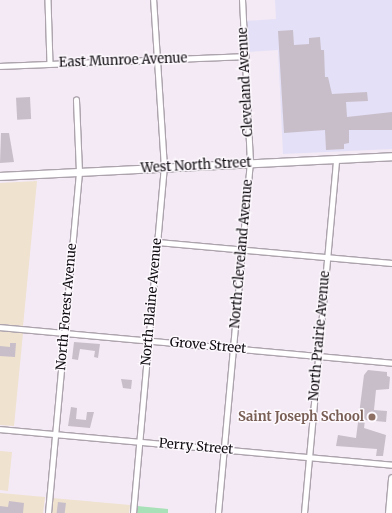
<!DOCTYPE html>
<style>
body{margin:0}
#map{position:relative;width:392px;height:513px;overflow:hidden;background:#f4eaf5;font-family:Merriweather,serif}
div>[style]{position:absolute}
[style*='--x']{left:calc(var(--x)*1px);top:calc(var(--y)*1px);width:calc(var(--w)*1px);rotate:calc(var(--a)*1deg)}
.commercial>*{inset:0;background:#efe2ce}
.education>*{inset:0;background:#e4e0f7}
.green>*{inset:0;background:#a8e0b7}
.building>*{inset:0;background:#c8bec9;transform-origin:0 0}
.roads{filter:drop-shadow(1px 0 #aca3ad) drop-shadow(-1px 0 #aca3ad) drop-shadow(0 1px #aca3ad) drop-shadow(0 -1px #aca3ad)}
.street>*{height:4.5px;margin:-2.25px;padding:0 2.25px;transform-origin:2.25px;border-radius:2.25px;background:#fff}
.secondary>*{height:7px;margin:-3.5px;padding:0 3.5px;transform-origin:3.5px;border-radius:3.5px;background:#fff}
.dots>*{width:11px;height:11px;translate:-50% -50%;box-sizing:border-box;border:2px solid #fdf9fe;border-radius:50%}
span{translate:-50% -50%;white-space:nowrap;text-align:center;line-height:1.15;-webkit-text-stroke:3px #fdf9fe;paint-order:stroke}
.street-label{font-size:13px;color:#0e0b0f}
.education-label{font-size:13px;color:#785e54;font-weight:700}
.right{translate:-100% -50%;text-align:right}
</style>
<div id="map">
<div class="commercial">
<div style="clip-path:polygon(37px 181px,23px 326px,0 324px,0 183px)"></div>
<div style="clip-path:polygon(0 331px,23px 333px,14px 426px,0 425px)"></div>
<div style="clip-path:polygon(0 451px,12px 452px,8px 491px,0 490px)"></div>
<div style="clip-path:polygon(0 493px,45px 497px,43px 513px,0 513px)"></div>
<div style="clip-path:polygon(52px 498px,130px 505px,129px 513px,51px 513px)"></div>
</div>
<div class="education">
<div style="clip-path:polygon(275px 0,392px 0,392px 149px,283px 154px,278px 50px,247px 52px,245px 21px,276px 19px)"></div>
</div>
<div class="green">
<div style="clip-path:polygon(137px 506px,168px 509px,168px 513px,136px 513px)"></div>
</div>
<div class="building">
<div style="clip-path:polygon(293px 30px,294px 45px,309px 44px,309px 38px,320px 37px,321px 50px,324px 50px,325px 77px,328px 77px,332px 94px,367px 92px,368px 101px,346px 102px,347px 117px,392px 112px,392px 130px,349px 130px,349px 143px,344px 144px,344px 149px,326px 150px,325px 130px,284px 133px,278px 31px)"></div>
<div style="left:30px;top:97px;width:22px;height:14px;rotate:87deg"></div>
<div style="clip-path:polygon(1px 133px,9px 133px,14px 162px,0 163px)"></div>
<div style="clip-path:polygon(74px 342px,100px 344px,98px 358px,94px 357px,95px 351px,80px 349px,78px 360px,72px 359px)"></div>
<div style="clip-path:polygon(10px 343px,16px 343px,15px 357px,0 356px,0 346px,10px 347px)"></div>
<div style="clip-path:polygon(368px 370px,387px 372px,387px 376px,390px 377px,389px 389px,376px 390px,374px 410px,387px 411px,386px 422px,365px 420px,364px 428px,386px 435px,383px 456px,376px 456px,377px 449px,336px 446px,338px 435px,356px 438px,364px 375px)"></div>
<div style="clip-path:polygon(121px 379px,132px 380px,131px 389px,123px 388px)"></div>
<div style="clip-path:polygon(71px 407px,77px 408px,76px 419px,86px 420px,87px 412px,94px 412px,90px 428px,68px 426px)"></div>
<div style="clip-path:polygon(9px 501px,24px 503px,23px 513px,0 513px,0 506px,8px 507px)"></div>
<div style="left:58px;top:502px;width:8px;height:11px;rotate:7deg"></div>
</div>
<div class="roads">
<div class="street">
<div style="--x:48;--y:0;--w:63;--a:88.2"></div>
<div style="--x:0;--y:66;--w:246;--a:-2.3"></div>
<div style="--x:157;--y:242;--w:236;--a:5.1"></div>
<div style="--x:0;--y:327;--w:394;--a:5.2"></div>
<div style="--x:0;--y:429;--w:394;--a:5.2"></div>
<div style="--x:48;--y:513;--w:342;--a:-84.8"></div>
<div style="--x:79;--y:172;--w:72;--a:-92.4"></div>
<div style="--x:133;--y:513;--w:346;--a:-84.9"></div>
<div style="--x:164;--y:168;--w:168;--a:-93.7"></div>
<div style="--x:218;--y:513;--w:351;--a:-84.8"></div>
<div style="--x:250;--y:163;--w:163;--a:-92.8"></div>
<div style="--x:304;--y:513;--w:355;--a:-84.8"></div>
</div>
<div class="secondary">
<div style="--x:0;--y:176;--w:393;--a:-2.9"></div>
<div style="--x:389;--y:513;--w:35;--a:-85"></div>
</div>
</div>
<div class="dots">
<div style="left:372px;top:417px;background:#8d6e63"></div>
</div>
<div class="street-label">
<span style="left:123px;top:61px;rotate:-2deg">East Munroe Avenue</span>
<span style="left:246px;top:82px;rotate:-93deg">Cleveland Avenue</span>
<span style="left:196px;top:166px;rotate:-3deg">West North Street</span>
<span style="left:242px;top:254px;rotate:-85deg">North Cleveland Avenue</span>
<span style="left:152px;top:302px;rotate:-85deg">North Blaine Avenue</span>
<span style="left:67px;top:307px;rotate:-85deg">North Forest Avenue</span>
<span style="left:320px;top:336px;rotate:-85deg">North Prairie Avenue</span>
<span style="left:208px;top:346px;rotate:5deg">Grove Street</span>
<span style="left:196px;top:447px;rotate:5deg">Perry Street</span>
</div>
<div class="education-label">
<span class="right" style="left:364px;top:417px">Saint Joseph School</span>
</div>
</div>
